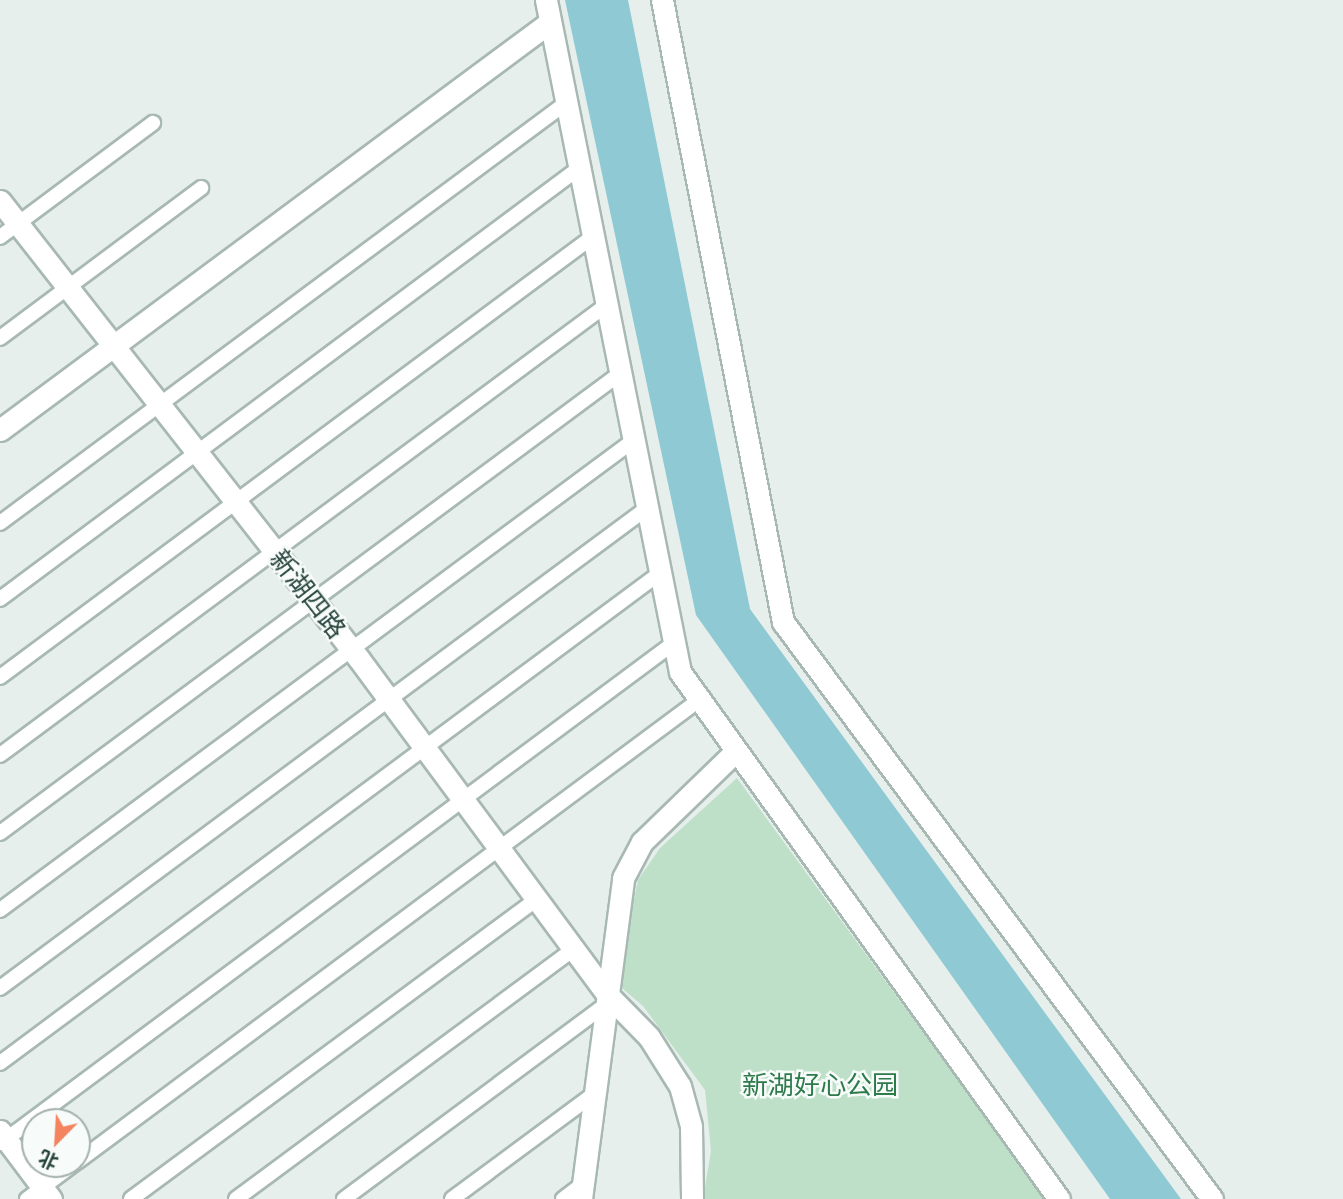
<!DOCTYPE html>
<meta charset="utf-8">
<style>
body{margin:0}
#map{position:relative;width:1343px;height:1199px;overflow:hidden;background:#e6efeb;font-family:"PT Sans Narrow","Noto Sans SC",sans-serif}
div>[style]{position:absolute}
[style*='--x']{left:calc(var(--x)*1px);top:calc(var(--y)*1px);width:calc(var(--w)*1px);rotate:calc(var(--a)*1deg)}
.green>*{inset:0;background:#bfe0c8}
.water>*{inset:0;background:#8ec9d4}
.roads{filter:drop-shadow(2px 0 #a8b8b2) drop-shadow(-2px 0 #a8b8b2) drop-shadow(0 2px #a8b8b2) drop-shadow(0 -2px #a8b8b2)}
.lane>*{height:14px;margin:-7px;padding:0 7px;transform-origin:7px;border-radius:7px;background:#fff}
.street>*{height:21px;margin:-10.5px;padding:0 10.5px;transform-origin:10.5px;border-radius:10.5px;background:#fff}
span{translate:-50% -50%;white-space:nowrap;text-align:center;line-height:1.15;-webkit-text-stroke:5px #f7fbf9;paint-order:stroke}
.street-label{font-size:26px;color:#24423a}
.park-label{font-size:26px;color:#2d7a4b}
.north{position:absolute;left:21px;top:1108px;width:70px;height:70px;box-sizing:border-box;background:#f7fbf9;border:2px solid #a3b1ad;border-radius:50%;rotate:204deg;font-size:19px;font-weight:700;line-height:28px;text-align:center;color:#24423a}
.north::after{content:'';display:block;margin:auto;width:24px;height:32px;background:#f4845f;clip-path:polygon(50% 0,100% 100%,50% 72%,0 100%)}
</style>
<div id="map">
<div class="green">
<div style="clip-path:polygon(737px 778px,1045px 1199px,703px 1199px,711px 1151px,705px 1090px,643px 1006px,616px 983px,638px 880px,660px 848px)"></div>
</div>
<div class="water">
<div style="clip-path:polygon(565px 0,628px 0,750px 609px,1181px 1199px,1110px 1199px,696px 615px)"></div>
</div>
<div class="roads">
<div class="lane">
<div style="--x:0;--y:237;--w:191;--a:-36.7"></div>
<div style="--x:0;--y:338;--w:251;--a:-36.7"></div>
<div style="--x:0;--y:523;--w:705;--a:-36.58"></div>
<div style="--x:0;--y:599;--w:720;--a:-36.65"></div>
<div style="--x:0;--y:677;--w:736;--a:-36.61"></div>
<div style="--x:0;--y:755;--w:753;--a:-36.58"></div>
<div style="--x:0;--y:833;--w:769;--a:-36.54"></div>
<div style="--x:0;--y:910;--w:784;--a:-36.55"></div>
<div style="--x:0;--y:988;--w:801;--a:-36.57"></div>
<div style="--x:0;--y:1063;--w:817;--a:-36.59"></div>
<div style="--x:1;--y:1143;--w:835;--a:-36.62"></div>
<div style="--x:77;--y:1162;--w:775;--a:-36.6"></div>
<div style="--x:27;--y:1199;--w:59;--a:-36.7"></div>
<div style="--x:131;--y:1199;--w:505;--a:-36.46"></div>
<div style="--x:236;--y:1199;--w:420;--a:-36.5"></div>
<div style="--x:344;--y:1199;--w:325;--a:-36.6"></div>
<div style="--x:452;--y:1199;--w:178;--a:-36.5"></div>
<div style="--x:563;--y:1199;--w:25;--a:-37"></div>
</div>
<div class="street">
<div style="--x:546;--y:0;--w:685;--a:78.72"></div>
<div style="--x:680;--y:672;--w:649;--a:54.28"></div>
<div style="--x:662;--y:0;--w:634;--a:78.99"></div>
<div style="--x:783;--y:622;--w:719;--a:53.37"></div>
<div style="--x:0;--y:201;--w:582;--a:51.91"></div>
<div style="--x:359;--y:659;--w:417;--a:53.5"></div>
<div style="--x:607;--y:994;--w:60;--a:45.7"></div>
<div style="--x:649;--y:1037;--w:58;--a:57.7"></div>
<div style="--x:680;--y:1086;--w:41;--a:74.6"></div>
<div style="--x:691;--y:1126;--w:73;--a:89.2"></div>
<div style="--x:0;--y:430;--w:685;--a:-36.57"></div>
<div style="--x:0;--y:1131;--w:85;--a:53.1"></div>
<div style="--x:581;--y:1199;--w:324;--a:-82.5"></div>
<div style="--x:623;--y:878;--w:41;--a:-62.2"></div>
<div style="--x:642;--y:842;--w:131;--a:-44.1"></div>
</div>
</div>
<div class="street-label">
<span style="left:308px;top:594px;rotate:52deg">新湖四路</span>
</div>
<div class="park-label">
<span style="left:820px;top:1085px">新湖好心公园</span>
</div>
<div class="north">北</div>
</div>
